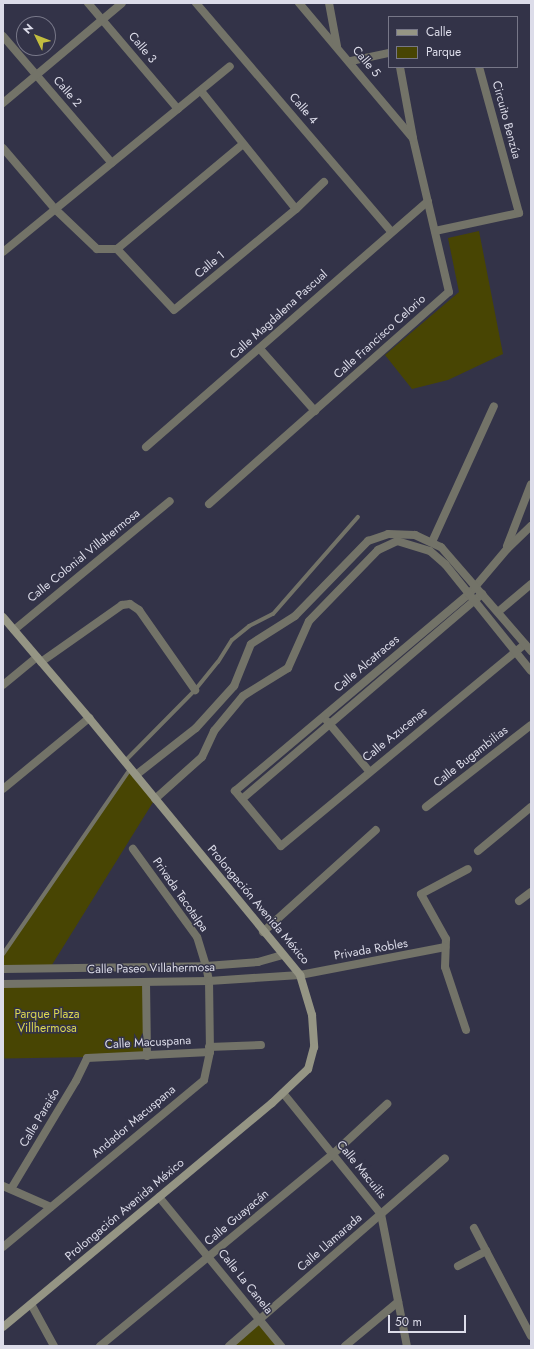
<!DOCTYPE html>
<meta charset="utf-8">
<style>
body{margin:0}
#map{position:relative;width:534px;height:1349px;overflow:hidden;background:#333348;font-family:Jost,sans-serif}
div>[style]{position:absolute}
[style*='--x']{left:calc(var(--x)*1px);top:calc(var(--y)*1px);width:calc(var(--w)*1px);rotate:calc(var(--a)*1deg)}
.green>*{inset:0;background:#484503;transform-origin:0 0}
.service>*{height:4px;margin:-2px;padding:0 2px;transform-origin:2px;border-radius:2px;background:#737368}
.minor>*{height:8px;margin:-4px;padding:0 4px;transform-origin:4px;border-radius:4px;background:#737368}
.tertiary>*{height:8px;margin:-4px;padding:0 4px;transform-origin:4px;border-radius:4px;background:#737368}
.secondary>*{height:8px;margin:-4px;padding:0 4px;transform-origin:4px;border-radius:4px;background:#959584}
span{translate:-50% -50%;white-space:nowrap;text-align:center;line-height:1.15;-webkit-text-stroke:3px #333348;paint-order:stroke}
.street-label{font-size:12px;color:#dcdce9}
.park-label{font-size:12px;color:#dcd74f}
.frame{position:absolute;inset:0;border:4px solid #dcdce9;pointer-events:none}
.legend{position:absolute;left:388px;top:16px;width:130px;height:52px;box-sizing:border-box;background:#333348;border:1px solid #778;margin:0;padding:5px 7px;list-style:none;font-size:12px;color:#dcdce9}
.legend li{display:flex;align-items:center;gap:8px;height:20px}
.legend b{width:20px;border:1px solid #778}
.north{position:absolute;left:16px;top:16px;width:40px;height:40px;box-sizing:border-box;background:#333348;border:1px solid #778;border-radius:50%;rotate:313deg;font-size:11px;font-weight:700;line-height:16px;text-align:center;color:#dcdce9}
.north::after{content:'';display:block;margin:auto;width:14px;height:18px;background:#c2bd3f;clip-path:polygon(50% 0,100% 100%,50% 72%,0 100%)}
.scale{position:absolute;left:388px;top:1315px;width:78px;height:18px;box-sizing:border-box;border:2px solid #dcdce9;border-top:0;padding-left:5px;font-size:12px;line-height:14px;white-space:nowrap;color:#dcdce9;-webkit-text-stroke:3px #333348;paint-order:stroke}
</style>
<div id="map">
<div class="green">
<div style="clip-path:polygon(479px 231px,503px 354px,448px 380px,412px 389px,385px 355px,459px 292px,448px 238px)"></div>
<div style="clip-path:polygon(130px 769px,155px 799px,50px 968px,3px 969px,3px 954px)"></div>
<div style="left:146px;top:982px;width:74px;height:143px;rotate:89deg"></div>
<div style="clip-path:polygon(260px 1319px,281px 1346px,229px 1346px)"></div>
</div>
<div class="service">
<div style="--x:125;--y:761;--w:100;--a:-45.4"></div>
<div style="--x:195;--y:690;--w:36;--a:-51"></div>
<div style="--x:218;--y:662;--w:26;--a:-58"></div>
<div style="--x:232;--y:640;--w:22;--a:-39"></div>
<div style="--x:249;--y:626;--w:27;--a:-27"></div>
<div style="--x:273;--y:614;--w:129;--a:-48.8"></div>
<div style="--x:3;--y:954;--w:224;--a:-55.5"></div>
</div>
<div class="minor">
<div style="--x:88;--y:3;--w:139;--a:49.7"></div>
<div style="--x:196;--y:3;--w:300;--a:49.5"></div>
<div style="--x:299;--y:3;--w:175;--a:49.9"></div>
<div style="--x:329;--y:3;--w:44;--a:79.5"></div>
<div style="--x:3;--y:36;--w:167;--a:49.4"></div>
<div style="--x:351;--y:61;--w:39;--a:-12"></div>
<div style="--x:201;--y:91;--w:151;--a:51.2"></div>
<div style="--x:3;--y:103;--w:155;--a:-40"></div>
<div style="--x:3;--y:148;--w:80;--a:49.6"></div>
<div style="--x:55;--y:209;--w:58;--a:43.6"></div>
<div style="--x:97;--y:249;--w:20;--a:0"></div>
<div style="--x:117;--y:249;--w:163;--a:-39.8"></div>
<div style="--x:435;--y:231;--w:86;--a:-12.1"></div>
<div style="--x:519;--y:213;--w:151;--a:-105.3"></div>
<div style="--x:117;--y:249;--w:83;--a:46.9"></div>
<div style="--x:174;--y:310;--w:158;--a:-39.6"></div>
<div style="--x:296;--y:209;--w:39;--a:-44"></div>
<div style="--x:3;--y:252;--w:293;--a:-39.3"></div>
<div style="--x:260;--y:349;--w:83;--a:48.4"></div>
<div style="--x:146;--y:447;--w:374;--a:-41.1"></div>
<div style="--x:209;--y:504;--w:320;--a:-41.5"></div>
<div style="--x:449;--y:292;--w:158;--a:-103.2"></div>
<div style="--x:413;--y:138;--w:72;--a:-100.4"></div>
<div style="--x:432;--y:542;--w:149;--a:-65.5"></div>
<div style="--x:507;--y:546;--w:66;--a:-68.8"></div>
<div style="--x:498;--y:612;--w:43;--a:-40.3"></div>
<div style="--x:14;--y:630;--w:202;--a:-39.6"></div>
<div style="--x:525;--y:644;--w:317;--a:140.4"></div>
<div style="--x:281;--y:846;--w:72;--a:-129.9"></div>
<div style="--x:235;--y:791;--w:306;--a:-40.1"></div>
<div style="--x:469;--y:594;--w:59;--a:-49.8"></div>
<div style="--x:507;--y:549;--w:33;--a:-44"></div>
<div style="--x:41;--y:662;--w:99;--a:-35.1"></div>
<div style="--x:122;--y:605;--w:8;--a:-7"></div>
<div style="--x:130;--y:604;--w:11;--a:34"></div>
<div style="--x:139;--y:610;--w:98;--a:55"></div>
<div style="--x:3;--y:685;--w:44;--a:-39.5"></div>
<div style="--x:327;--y:721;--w:65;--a:50"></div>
<div style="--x:3;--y:789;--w:112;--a:-39.5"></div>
<div style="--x:242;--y:799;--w:316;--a:-40.5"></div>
<div style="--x:426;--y:807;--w:133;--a:-38"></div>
<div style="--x:478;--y:851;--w:69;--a:-39.7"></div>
<div style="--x:519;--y:901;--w:15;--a:-37"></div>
<div style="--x:263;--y:932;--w:152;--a:-42.1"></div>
<div style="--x:300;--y:975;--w:148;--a:-10.9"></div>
<div style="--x:146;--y:982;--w:74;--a:89.2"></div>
<div style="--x:466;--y:1030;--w:66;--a:-108.4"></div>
<div style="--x:445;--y:967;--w:28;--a:-88"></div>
<div style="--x:446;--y:939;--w:51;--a:-119.1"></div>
<div style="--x:421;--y:894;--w:53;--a:-28"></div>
<div style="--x:209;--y:1047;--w:52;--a:-2.2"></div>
<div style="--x:283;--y:1093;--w:156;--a:51"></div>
<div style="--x:381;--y:1214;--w:135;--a:78.9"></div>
<div style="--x:3;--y:1186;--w:52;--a:23.6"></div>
<div style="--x:11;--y:1189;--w:126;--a:-59"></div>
<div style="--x:76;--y:1081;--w:25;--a:-64"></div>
<div style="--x:87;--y:1058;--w:123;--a:-2.8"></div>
<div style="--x:159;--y:1197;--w:193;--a:50.7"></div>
<div style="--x:474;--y:1228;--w:122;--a:62.2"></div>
<div style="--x:3;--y:1247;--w:261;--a:-39.7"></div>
<div style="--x:204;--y:1080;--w:29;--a:-78"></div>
<div style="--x:210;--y:1052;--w:71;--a:-90.8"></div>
<div style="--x:209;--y:981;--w:15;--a:-101"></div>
<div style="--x:206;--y:966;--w:30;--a:-107"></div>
<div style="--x:197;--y:937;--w:109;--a:-126"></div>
<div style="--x:458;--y:1266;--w:32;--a:-28"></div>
<div style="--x:31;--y:1304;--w:48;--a:61.3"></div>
<div style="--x:100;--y:1346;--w:302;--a:-39.5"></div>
<div style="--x:333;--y:1154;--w:74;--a:-42.8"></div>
<div style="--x:229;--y:1346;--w:286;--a:-41"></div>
<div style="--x:345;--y:1346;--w:69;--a:-39.7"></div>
</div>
<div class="tertiary">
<div style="--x:136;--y:775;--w:76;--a:-38.1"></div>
<div style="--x:196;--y:728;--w:57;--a:-47.9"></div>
<div style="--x:234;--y:686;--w:45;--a:-68"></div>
<div style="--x:251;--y:644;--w:52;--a:-32.5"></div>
<div style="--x:295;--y:616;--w:105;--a:-45.8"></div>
<div style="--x:368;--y:541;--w:21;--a:-19"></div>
<div style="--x:388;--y:534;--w:27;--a:2"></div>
<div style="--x:415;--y:535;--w:29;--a:25"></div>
<div style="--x:441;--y:547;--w:138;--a:49.1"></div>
<div style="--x:155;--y:799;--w:63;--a:-41.8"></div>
<div style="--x:202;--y:757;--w:29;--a:-65"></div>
<div style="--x:214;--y:731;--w:45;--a:-50.4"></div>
<div style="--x:243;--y:696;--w:53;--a:-31.9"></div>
<div style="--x:288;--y:668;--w:51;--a:-65.9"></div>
<div style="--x:309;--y:621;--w:99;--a:-45.8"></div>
<div style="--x:378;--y:550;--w:21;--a:-25"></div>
<div style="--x:397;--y:541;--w:34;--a:17"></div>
<div style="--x:430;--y:551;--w:20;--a:41"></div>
<div style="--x:445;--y:564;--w:137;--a:51.2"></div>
<div style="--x:3;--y:969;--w:203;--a:-0.8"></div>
<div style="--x:206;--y:966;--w:52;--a:-4.4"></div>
<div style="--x:258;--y:962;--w:25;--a:-16"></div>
<div style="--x:3;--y:984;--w:206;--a:-0.8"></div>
<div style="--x:209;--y:981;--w:91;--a:-3.8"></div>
</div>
<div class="secondary">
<div style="--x:3;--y:617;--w:133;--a:49.6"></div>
<div style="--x:89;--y:718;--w:333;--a:50.6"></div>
<div style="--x:300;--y:975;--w:42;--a:73.3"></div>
<div style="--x:312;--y:1015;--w:32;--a:86"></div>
<div style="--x:314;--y:1047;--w:23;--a:105"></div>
<div style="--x:308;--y:1069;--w:50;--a:136.6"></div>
<div style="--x:272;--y:1103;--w:350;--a:140.2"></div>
</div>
<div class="street-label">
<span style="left:142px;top:48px;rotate:50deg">Calle 3</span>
<span style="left:366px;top:62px;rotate:50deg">Calle 5</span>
<span style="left:67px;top:92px;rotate:49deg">Calle 2</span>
<span style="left:303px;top:109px;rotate:49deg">Calle 4</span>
<span style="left:506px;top:120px;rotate:75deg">Circuito Benzúa</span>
<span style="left:210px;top:265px;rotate:-40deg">Calle 1</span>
<span style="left:279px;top:315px;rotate:-42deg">Calle Magdalena Pascual</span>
<span style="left:380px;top:337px;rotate:-42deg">Calle Francisco Celorio</span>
<span style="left:84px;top:556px;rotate:-39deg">Calle Colonial Villahermosa</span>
<span style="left:367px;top:664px;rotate:-40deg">Calle Alcatraces</span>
<span style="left:395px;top:735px;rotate:-39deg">Calle Azucenas</span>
<span style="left:471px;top:757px;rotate:-38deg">Calle Bugambilias</span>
<span style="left:180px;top:895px;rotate:55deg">Privada Tacotalpa</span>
<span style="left:258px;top:905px;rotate:50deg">Prolongación Avenida México</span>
<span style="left:371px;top:950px;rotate:-10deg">Privada Robles</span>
<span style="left:151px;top:969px;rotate:-1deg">Calle Paseo Villahermosa</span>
<span style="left:148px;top:1043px;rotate:-3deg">Calle Macuspana</span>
<span style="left:40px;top:1118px;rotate:-59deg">Calle Paraiśo</span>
<span style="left:134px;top:1122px;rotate:-40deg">Andador Macuspana</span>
<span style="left:361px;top:1170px;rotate:51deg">Calle Macuilis</span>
<span style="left:125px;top:1210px;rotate:-40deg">Prolongación Avenida México</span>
<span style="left:237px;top:1218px;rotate:-40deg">Calle Guayacán</span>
<span style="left:330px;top:1243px;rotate:-41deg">Calle Llamarada</span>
<span style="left:245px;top:1282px;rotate:51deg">Calle La Canela</span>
</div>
<div class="park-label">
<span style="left:47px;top:1022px">Parque Plaza<br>Villhermosa</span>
</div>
<div class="frame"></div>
<ul class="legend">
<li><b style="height:5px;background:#959584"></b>Calle</li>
<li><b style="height:11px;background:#484503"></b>Parque</li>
</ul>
<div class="north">N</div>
<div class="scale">50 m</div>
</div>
